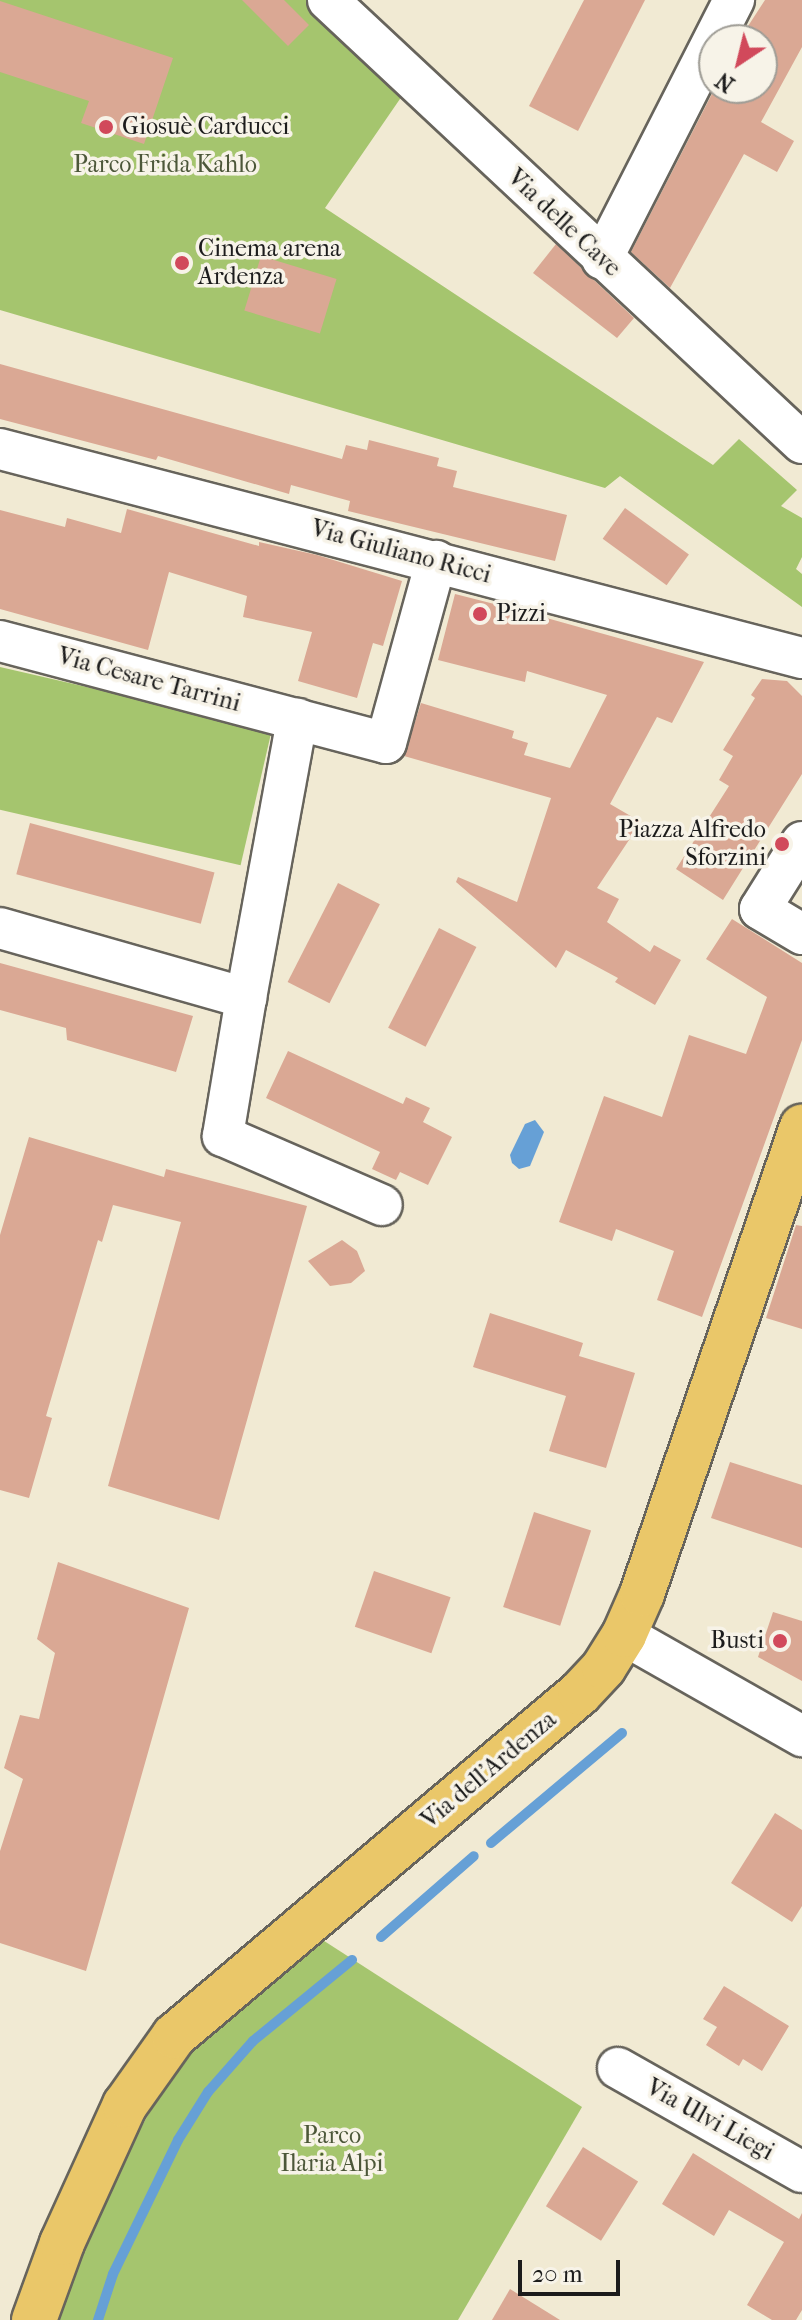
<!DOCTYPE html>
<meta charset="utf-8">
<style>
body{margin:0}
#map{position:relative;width:802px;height:2320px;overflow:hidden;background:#f1ead3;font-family:"IM FELL French Canon",serif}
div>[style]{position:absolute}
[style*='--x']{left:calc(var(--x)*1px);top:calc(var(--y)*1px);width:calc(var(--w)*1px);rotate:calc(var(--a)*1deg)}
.green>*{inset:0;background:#a5c56e;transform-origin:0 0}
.water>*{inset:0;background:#66a0d6}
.stream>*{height:10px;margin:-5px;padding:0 5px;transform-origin:5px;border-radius:5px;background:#66a0d6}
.building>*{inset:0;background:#daa894;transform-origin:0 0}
.roads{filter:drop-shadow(2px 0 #67645c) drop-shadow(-2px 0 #67645c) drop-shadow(0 2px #67645c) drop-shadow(0 -2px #67645c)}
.minor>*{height:40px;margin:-20px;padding:0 20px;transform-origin:20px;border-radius:20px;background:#fff}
.major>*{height:44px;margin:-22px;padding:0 22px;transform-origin:22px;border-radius:22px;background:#eac769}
.dots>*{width:22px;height:22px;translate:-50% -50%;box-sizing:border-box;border:4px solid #f7f3e8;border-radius:50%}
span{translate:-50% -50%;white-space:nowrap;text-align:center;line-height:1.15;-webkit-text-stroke:7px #f7f3e8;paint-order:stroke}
.poi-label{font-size:24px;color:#1c1c1c}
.left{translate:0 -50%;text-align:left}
.right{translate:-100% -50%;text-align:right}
.park-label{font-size:24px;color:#4c5739}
.street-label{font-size:24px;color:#1c1c1c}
.north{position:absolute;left:698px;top:24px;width:80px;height:80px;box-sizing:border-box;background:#f7f3e8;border:2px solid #9f9d96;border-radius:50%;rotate:215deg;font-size:22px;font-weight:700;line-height:32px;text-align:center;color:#1c1c1c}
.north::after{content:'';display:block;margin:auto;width:28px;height:36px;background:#d1495b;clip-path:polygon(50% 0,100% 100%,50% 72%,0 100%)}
.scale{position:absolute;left:518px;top:2260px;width:102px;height:36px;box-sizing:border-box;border:4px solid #1c1c1c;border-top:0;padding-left:10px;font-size:24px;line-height:28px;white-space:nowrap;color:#1c1c1c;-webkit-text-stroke:6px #f7f3e8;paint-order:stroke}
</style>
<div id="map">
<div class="green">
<div style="clip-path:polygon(0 0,310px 0,402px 96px,325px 208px,713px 465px,739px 439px,797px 490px,781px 506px,802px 518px,802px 557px,796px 569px,802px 574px,802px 607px,620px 476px,605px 488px,0 310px)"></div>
<div style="left:0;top:667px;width:279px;height:139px;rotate:13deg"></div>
<div style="clip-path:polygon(318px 1937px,582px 2107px,458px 2320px,54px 2320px,65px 2286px,116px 2171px,168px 2080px,209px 2030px)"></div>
</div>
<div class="water">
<div style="clip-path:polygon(535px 1120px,544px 1132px,530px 1166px,519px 1169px,512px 1163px,510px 1155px,525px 1124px)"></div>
</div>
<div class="stream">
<div style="--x:491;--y:1843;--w:171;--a:-40"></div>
<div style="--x:381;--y:1937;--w:123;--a:-41.1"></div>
<div style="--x:98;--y:2320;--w:48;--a:-71.9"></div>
<div style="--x:113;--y:2274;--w:149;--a:-64.1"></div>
<div style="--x:178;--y:2140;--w:57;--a:-58"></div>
<div style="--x:208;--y:2092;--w:68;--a:-48.6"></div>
<div style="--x:253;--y:2041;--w:128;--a:-39.3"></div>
</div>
<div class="building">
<div style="clip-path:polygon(242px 0,284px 0,309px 25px,288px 46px)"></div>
<div style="clip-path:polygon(584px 0,645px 0,578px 131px,529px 106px)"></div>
<div style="clip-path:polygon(765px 0,802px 0,802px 47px,761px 122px,794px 141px,777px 172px,744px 154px,670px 288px,631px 252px,715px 88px,762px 88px,762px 40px,739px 40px)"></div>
<div style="clip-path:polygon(0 1px,173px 58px,144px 144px,81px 123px,89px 101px,0 72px)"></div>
<div style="clip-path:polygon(556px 244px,634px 318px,617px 338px,533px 273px)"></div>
<div style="left:261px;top:256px;width:79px;height:57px;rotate:17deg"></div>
<div style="clip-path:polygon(0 364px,342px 459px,346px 445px,367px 450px,369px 440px,439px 458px,437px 466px,457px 471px,453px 487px,567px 515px,555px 561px,348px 511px,350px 501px,291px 485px,289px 494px,158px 456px,156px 460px,0 419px)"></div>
<div style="left:625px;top:508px;width:79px;height:38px;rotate:36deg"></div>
<div style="clip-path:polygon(127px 509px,259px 546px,259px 542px,317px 555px,402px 581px,383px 646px,373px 643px,357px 698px,298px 681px,312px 632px,243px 617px,247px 596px,169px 572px,148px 650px,0 609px,0 510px,65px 527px,67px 518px,121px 533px)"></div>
<div style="clip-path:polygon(455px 594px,541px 616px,540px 620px,543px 617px,704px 662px,672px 723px,657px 717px,610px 804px,641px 822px,597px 888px,619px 899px,607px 922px,650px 952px,654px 945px,681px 960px,655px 1005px,615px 982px,618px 978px,566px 950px,556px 968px,456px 882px,458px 877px,517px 902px,551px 798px,404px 756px,421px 703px,514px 731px,512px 738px,528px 743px,524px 755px,570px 768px,607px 695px,527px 671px,525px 682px,438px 660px)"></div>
<div style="clip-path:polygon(762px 679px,787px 681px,802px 696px,802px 774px,723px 900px,676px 869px,729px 786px,719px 780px,733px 756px,723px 750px,755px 698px,751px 695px)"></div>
<div style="left:30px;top:823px;width:191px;height:53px;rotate:15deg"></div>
<div style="left:338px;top:883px;width:47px;height:111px;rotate:27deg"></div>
<div style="clip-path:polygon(732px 919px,802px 963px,802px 1040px,702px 1317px,657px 1300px,674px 1251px,616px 1229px,612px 1241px,559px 1222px,604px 1096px,662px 1117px,689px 1035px,746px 1054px,767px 997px,706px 959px)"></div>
<div style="left:439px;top:928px;width:42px;height:112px;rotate:27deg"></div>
<div style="clip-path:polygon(0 963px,193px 1016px,176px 1072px,67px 1040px,66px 1028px,0 1010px)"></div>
<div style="clip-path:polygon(288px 1051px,403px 1104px,406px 1097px,430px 1108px,423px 1122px,452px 1137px,428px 1185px,400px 1172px,396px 1180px,372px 1169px,380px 1152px,266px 1098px)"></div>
<div style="clip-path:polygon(29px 1137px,164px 1177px,166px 1169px,307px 1206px,219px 1520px,108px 1486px,181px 1222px,113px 1205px,102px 1242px,98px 1240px,46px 1416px,52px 1418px,29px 1498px,0 1490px,0 1235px)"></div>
<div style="clip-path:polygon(796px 1225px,802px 1226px,802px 1329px,766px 1318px)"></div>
<div style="clip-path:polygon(342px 1240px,357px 1251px,365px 1271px,351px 1283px,330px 1286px,308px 1261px)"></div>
<div style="clip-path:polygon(490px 1313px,583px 1343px,579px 1356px,635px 1373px,606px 1468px,549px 1451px,566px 1396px,473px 1367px)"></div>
<div style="clip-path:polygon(730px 1462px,802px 1485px,802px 1548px,711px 1518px)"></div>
<div style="left:534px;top:1512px;width:60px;height:100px;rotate:18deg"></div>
<div style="clip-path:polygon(58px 1562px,189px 1608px,86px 1971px,0 1943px,0 1851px,23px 1779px,4px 1768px,20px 1715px,39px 1719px,55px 1653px,37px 1639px)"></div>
<div style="left:374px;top:1571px;width:81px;height:59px;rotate:19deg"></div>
<div style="clip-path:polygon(773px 1612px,802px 1621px,802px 1681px,758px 1657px)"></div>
<div style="clip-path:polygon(775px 1813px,802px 1830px,802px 1906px,792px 1922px,731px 1883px)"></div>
<div style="clip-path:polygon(724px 1986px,789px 2026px,762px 2071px,743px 2059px,739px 2066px,706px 2045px,717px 2027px,703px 2019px)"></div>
<div style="left:583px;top:2147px;width:65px;height:70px;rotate:32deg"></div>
<div style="clip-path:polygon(693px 2153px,799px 2219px,802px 2213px,802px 2310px,796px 2320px,772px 2320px,747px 2305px,784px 2242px,729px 2210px,714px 2236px,662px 2204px)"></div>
<div style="clip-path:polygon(510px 2289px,560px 2320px,492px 2320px)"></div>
</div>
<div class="roads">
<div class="minor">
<div style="--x:328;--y:0;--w:649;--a:43.06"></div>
<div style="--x:602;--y:259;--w:291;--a:-63"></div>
<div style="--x:0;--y:449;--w:829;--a:14.61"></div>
<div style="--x:0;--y:641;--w:399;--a:14.8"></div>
<div style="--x:386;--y:743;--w:189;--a:-74.6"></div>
<div style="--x:802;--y:842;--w:79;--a:122.1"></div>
<div style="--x:760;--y:909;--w:49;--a:30.8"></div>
<div style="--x:0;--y:928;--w:256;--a:15.9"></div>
<div style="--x:246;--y:998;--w:284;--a:-79.6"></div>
<div style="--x:246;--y:998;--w:140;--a:99.5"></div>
<div style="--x:223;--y:1136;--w:173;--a:23.5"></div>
<div style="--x:624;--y:1635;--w:205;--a:29.6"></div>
<div style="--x:618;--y:2068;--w:211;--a:29.5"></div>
</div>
<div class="major">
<div style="--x:34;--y:2320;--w:82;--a:-70"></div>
<div style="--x:62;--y:2243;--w:152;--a:-65.5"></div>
<div style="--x:125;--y:2105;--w:85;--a:-54.6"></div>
<div style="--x:174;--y:2036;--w:531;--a:-40.19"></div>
<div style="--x:580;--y:1693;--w:35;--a:-47"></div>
<div style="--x:604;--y:1667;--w:38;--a:-58"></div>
<div style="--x:624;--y:1635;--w:45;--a:-66.3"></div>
<div style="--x:642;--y:1594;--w:494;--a:-71.1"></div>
</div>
</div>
<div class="dots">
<div style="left:106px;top:127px;background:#d1495b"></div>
<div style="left:182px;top:263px;background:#d1495b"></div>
<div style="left:480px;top:614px;background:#d1495b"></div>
<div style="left:782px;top:844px;background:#d1495b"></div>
<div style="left:780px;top:1641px;background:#d1495b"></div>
</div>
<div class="poi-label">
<span class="left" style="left:122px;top:127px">Giosuè Carducci</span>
<span class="left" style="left:198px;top:263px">Cinema arena<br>Ardenza</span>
<span class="left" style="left:496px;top:614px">Pizzi</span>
<span class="right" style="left:766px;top:844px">Piazza Alfredo<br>Sforzini</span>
<span class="right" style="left:764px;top:1641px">Busti</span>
</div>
<div class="park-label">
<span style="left:165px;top:165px">Parco Frida Kahlo</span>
<span style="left:332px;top:2150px">Parco<br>Ilaria Alpi</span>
</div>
<div class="street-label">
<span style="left:564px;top:223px;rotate:43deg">Via delle Cave</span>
<span style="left:401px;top:552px;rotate:15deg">Via Giuliano Ricci</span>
<span style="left:149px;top:680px;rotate:15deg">Via Cesare Tarrini</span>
<span style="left:489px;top:1770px;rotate:-40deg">Via dell'Ardenza</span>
<span style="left:710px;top:2120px;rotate:29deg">Via Ulvi Liegi</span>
</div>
<div class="north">N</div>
<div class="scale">20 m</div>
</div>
